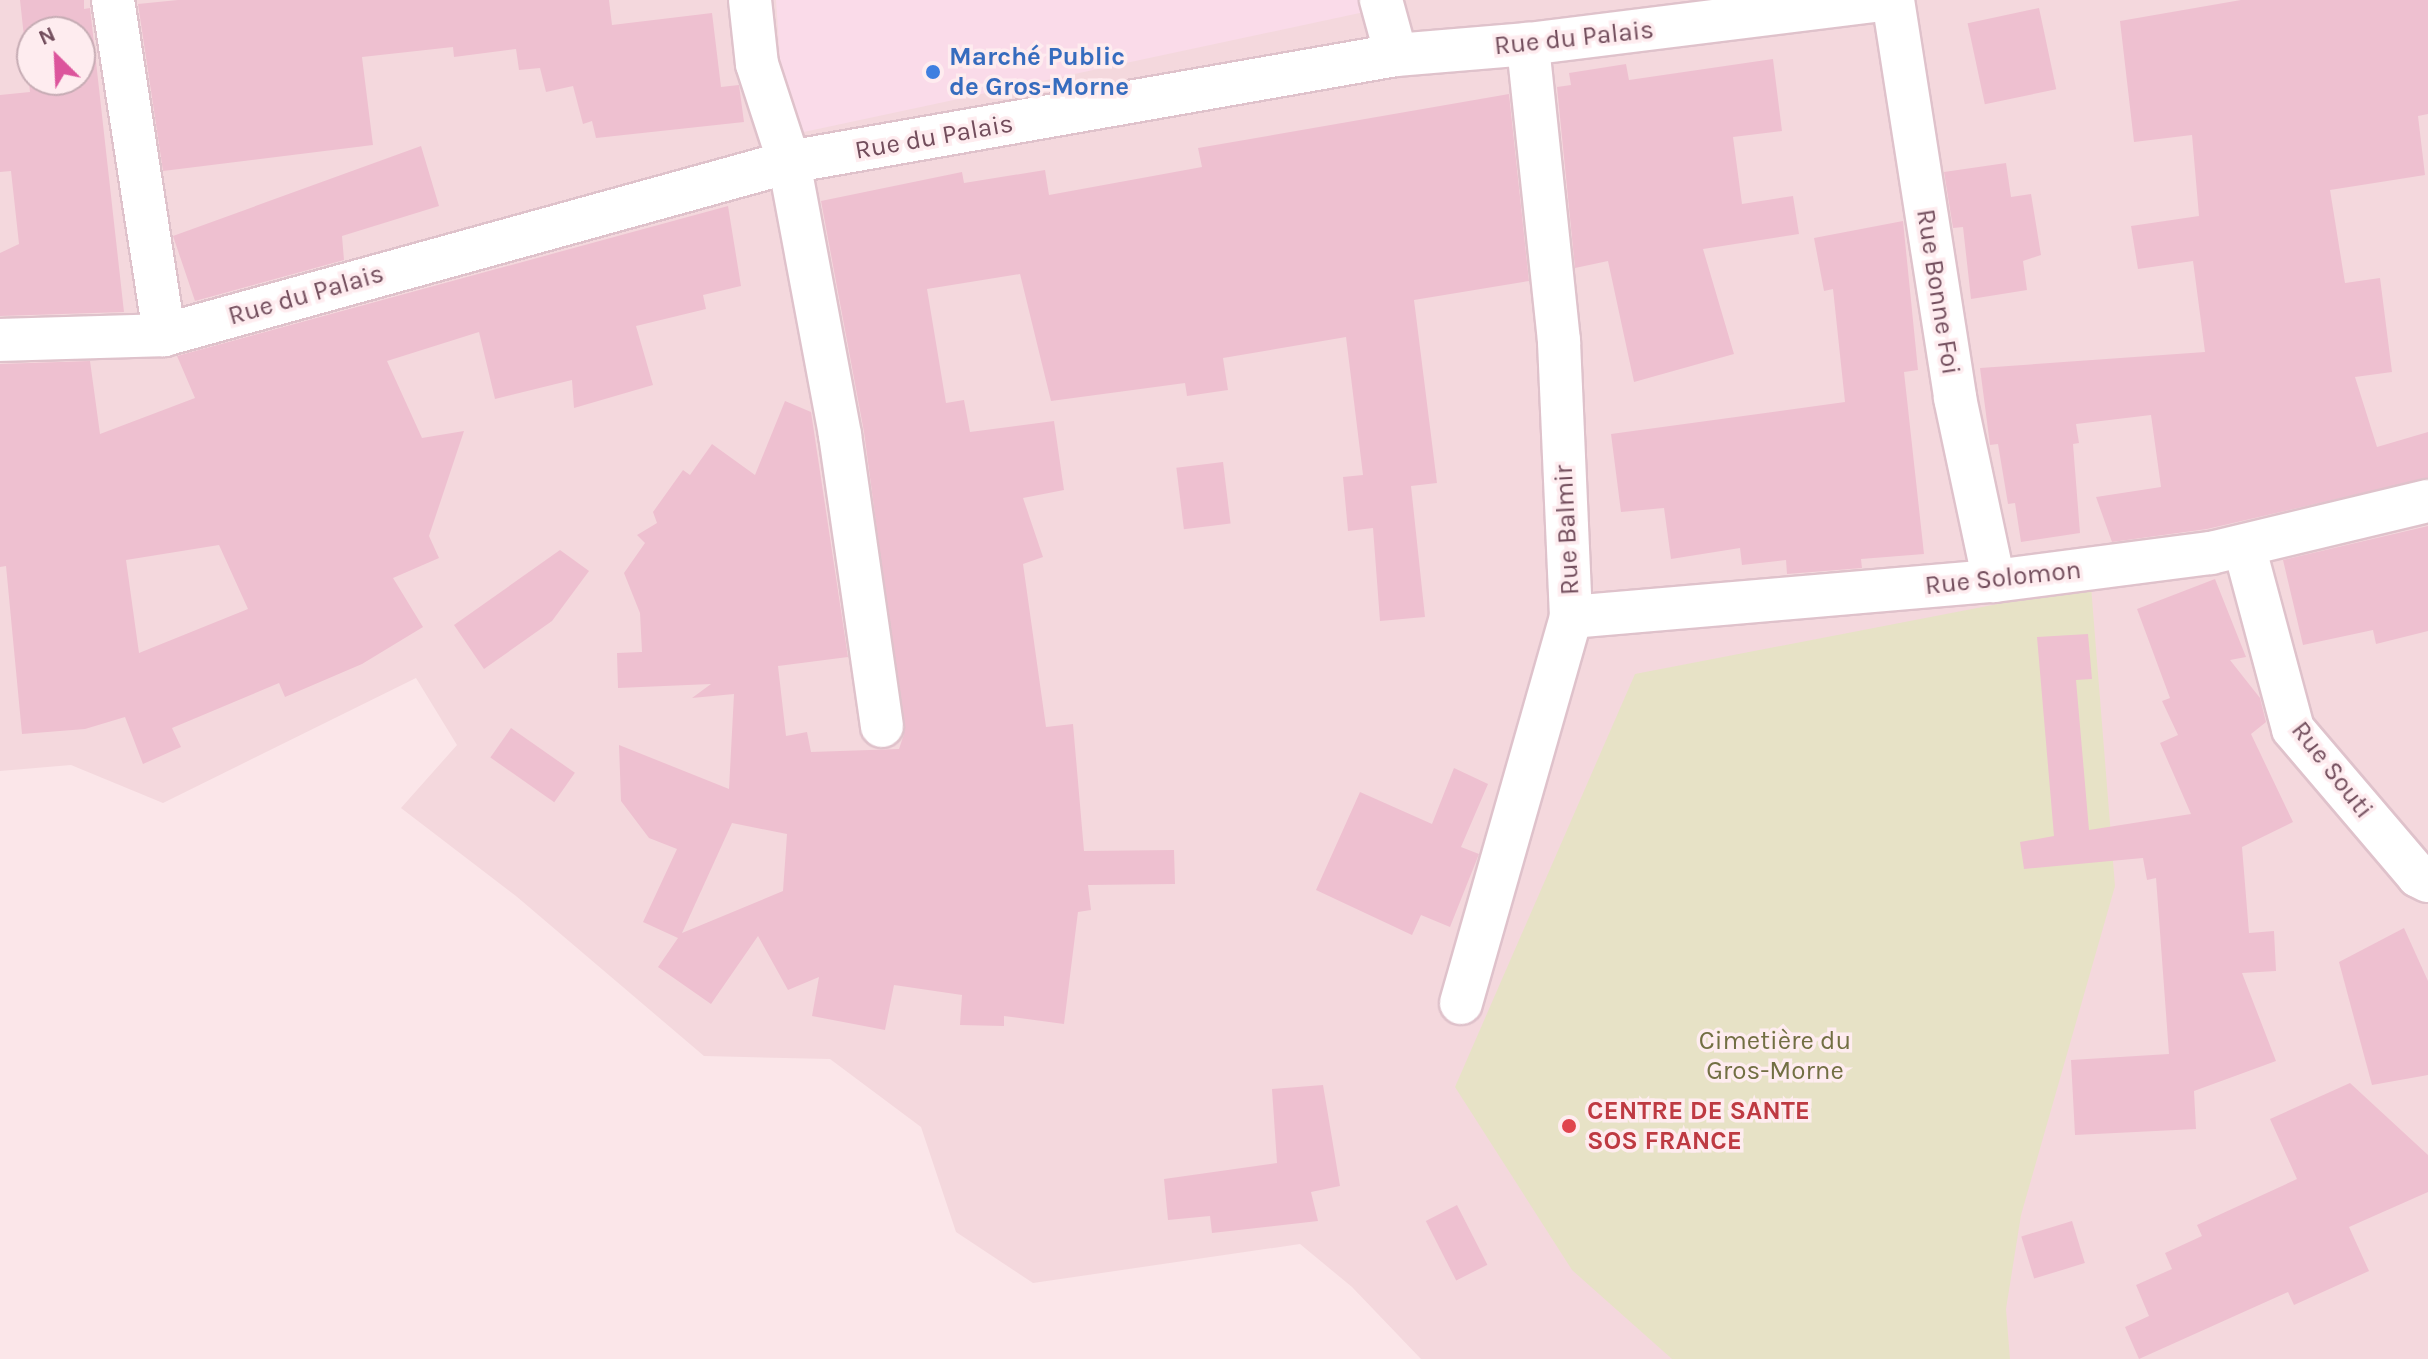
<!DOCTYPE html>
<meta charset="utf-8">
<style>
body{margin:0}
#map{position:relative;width:2428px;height:1359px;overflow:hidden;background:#fbe6e9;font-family:Karla,sans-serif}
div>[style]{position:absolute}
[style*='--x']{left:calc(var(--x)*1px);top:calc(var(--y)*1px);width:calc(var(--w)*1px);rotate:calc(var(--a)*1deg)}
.residential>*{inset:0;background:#f4d8dd}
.commercial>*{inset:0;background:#fadbe9}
.green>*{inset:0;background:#e7e2c6}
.building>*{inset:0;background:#eec0d0;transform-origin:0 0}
.roads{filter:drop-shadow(2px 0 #dfc2cb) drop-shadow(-2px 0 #dfc2cb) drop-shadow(0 2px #dfc2cb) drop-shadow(0 -2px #dfc2cb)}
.street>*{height:42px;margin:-21px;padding:0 21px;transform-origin:21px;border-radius:21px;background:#fff}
.dots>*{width:22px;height:22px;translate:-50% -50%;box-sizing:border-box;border:4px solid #feecef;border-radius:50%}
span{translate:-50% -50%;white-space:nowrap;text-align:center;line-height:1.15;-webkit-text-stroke:7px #feecef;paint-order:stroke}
.street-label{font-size:26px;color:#724d5c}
.shop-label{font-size:26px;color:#366cbe;font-weight:700}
.left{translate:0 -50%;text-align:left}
.park-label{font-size:26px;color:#726f43}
.health-label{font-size:26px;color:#be3a42;font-weight:700}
.north{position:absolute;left:16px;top:16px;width:80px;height:80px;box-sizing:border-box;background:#feecef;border:2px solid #c6acb4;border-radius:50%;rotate:336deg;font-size:22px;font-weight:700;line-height:32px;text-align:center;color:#724d5c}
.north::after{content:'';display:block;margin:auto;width:28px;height:36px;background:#dc559c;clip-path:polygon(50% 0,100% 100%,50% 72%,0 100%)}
</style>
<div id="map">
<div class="residential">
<div style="clip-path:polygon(evenodd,0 0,2428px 0,2428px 1359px,1421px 1359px,1352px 1287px,1300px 1244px,1033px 1283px,956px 1232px,921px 1127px,830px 1059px,704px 1056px,516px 896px,401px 808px,457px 745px,416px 678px,163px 803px,71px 765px,0 771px,0 0,32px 32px,80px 32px,80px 80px,32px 80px,32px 32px)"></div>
</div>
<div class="commercial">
<div style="clip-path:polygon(776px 0,1396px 0,1397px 5px,785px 136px)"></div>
</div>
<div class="green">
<div style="clip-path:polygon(2091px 586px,2115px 886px,2021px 1215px,2006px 1309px,2010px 1359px,1672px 1359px,1572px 1270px,1455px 1087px,1635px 674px)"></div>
</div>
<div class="building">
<div style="clip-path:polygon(evenodd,20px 0,84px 0,84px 9px,90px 8px,124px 312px,0 316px,0 253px,19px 244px,11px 171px,0 172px,0 95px,30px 92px,20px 0,32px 32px,80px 32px,80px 80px,32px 80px,32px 32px)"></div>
<div style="clip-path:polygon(178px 0,609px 0,612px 25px,712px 13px,721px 87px,739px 85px,744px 122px,596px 138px,592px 121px,583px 124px,573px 86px,546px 92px,540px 68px,519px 70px,516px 49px,454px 57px,453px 47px,362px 57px,373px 145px,163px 171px,138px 4px)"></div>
<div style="clip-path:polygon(2241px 0,2428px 0,2428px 114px,2418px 116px,2425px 175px,2330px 190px,2345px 283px,2380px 278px,2392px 372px,2355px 377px,2377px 447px,2428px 432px,2428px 478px,2207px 529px,2112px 542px,2096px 497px,2161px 487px,2151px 415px,2076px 424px,2079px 443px,2073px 444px,2080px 533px,2021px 542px,2015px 503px,2008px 504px,1998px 444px,1990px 445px,1980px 368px,2205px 352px,2193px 261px,2138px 269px,2131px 226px,2199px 216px,2192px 135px,2134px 142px,2120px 21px)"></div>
<div style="left:2039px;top:8px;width:83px;height:73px;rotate:78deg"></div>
<div style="clip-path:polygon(1773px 59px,1782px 131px,1733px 137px,1742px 204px,1793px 196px,1799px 234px,1703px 249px,1734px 354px,1634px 382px,1608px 261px,1575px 268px,1557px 87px,1571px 85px,1569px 73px,1626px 64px,1629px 80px)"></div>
<div style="clip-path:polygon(evenodd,1509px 94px,1529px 281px,1414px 300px,1437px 483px,1411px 486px,1425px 617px,1380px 621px,1373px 528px,1348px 531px,1343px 477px,1363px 475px,1346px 337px,1223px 358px,1228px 390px,1187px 396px,1185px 383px,1051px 401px,1020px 274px,927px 289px,946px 403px,964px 400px,970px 432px,1054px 421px,1064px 490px,1023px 498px,1043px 557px,1023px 564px,1046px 727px,1073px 724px,1084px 851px,1174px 850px,1175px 884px,1088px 885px,1091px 910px,1078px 912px,1064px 1024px,1004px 1016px,1004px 1026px,960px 1025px,962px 995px,894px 985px,885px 1030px,812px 1016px,819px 977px,788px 990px,758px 936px,711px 1004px,658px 967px,678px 938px,643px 922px,677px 849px,649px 838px,621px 801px,619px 745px,729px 789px,734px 694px,692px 698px,711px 684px,618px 688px,617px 653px,642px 652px,640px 613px,624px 573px,645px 543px,637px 535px,657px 523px,653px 512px,683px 470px,690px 475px,712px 444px,755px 475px,785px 401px,811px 412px,848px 657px,778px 666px,786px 736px,807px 732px,811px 752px,899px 749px,904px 734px,864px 432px,821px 201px,962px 172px,964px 183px,1045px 170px,1049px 195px,1202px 167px,1198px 148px,1509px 94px,732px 823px,787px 834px,783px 891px,682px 933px,732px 823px)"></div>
<div style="clip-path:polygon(421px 146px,439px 206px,342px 236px,344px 260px,195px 301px,173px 236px)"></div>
<div style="clip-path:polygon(2006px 163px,2011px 197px,2031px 194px,2041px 255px,2023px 261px,2027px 290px,1971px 299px,1963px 227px,1953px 228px,1944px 172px)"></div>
<div style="clip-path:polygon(evenodd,728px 206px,741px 286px,703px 295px,706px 309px,636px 326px,653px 385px,574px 408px,572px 380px,495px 399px,479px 332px,387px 361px,422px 438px,464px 431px,429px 536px,439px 558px,393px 578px,423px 627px,362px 664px,285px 697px,279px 683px,172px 728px,181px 747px,143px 764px,125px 717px,85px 729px,22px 734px,6px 566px,0 567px,0 364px,90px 361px,100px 434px,195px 398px,177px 356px,728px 206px,219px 545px,248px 609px,139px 653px,126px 560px,219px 545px)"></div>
<div style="clip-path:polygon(1903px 221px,1918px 370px,1904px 372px,1924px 554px,1861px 559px,1862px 568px,1787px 574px,1786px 560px,1742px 565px,1740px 548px,1671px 559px,1664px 508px,1621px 512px,1611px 434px,1845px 402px,1833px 289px,1824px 291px,1814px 238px)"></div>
<div style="left:1223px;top:462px;width:62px;height:47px;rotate:83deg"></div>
<div style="clip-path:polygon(2428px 526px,2428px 631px,2376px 644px,2373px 630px,2303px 645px,2283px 560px)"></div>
<div style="clip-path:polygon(560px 550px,589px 571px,552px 621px,484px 669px,454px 625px)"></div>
<div style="clip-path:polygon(2215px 579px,2246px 657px,2230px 660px,2260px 698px,2266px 722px,2251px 734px,2293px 822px,2242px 847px,2249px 933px,2274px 931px,2276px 971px,2242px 973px,2276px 1061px,2194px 1091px,2196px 1129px,2075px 1135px,2071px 1060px,2169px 1054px,2156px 878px,2147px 880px,2143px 858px,2024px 869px,2020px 842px,2054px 836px,2037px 637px,2088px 634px,2092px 679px,2076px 680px,2089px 830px,2191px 814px,2160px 743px,2178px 735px,2162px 701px,2170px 698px,2137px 609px)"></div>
<div style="left:511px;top:728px;width:78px;height:36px;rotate:35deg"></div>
<div style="clip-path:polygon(1454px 768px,1488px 784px,1461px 847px,1479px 854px,1450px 927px,1421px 915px,1412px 935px,1316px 890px,1360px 792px,1432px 824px)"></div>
<div style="clip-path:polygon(2404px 928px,2428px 981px,2428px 1075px,2372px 1085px,2339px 962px)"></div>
<div style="clip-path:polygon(2350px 1083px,2428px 1155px,2428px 1192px,2349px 1227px,2369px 1271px,2294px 1305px,2288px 1292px,2139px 1359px,2125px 1327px,2149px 1316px,2136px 1285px,2172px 1269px,2165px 1253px,2202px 1236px,2197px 1225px,2297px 1179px,2270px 1119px)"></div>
<div style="clip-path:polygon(1323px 1085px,1340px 1186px,1311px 1192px,1318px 1221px,1212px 1233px,1210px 1216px,1168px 1220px,1164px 1179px,1277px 1163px,1272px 1089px)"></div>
<div style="left:1457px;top:1205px;width:67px;height:35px;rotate:63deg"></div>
<div style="left:2072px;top:1221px;width:44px;height:53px;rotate:73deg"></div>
</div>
<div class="roads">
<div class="street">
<div style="--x:113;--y:0;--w:339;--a:81.3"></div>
<div style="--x:750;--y:0;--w:64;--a:83.8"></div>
<div style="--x:757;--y:64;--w:103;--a:71.9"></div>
<div style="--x:789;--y:162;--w:278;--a:79.4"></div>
<div style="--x:840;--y:435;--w:294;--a:81.8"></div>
<div style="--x:1381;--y:0;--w:57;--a:74.7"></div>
<div style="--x:1893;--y:0;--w:403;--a:81.1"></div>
<div style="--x:1955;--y:398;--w:187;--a:78"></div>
<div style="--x:0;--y:340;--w:164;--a:-1.7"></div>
<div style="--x:164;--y:335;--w:649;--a:-15.47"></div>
<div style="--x:789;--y:162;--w:616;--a:-10"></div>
<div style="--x:1396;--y:55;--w:132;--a:-4.8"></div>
<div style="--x:1528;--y:44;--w:358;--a:-7.1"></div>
<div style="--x:2244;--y:546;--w:189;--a:75"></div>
<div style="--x:2293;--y:729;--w:193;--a:49.6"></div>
<div style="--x:2418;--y:876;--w:11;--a:27"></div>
<div style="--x:1571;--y:617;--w:425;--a:-4.9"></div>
<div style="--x:1994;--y:581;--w:219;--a:-7.4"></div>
<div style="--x:2211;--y:553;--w:223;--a:-13.5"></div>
<div style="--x:1461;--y:1003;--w:401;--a:-74.1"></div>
<div style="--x:1571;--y:617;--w:276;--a:-92.5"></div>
<div style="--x:1559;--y:341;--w:299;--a:-96"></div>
</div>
</div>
<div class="dots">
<div style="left:933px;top:72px;background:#3f7fe0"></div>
<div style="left:1569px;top:1126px;background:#e0444e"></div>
</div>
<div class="street-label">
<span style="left:1574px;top:38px;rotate:-6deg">Rue du Palais</span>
<span style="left:934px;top:137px;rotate:-10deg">Rue du Palais</span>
<span style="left:1938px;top:292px;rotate:81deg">Rue Bonne Foi</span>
<span style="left:306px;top:295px;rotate:-16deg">Rue du Palais</span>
<span style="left:1567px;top:530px;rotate:-93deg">Rue Balmir</span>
<span style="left:2003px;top:578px;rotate:-6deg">Rue Solomon</span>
<span style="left:2332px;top:770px;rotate:52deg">Rue Souti</span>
</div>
<div class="shop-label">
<span class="left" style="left:949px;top:72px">Marché Public<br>de Gros-Morne</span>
</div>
<div class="park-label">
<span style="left:1775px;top:1056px">Cimetière du<br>Gros-Morne</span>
</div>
<div class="health-label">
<span class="left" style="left:1587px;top:1126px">CENTRE DE SANTE<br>SOS FRANCE</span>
</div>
<div class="north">N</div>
</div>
